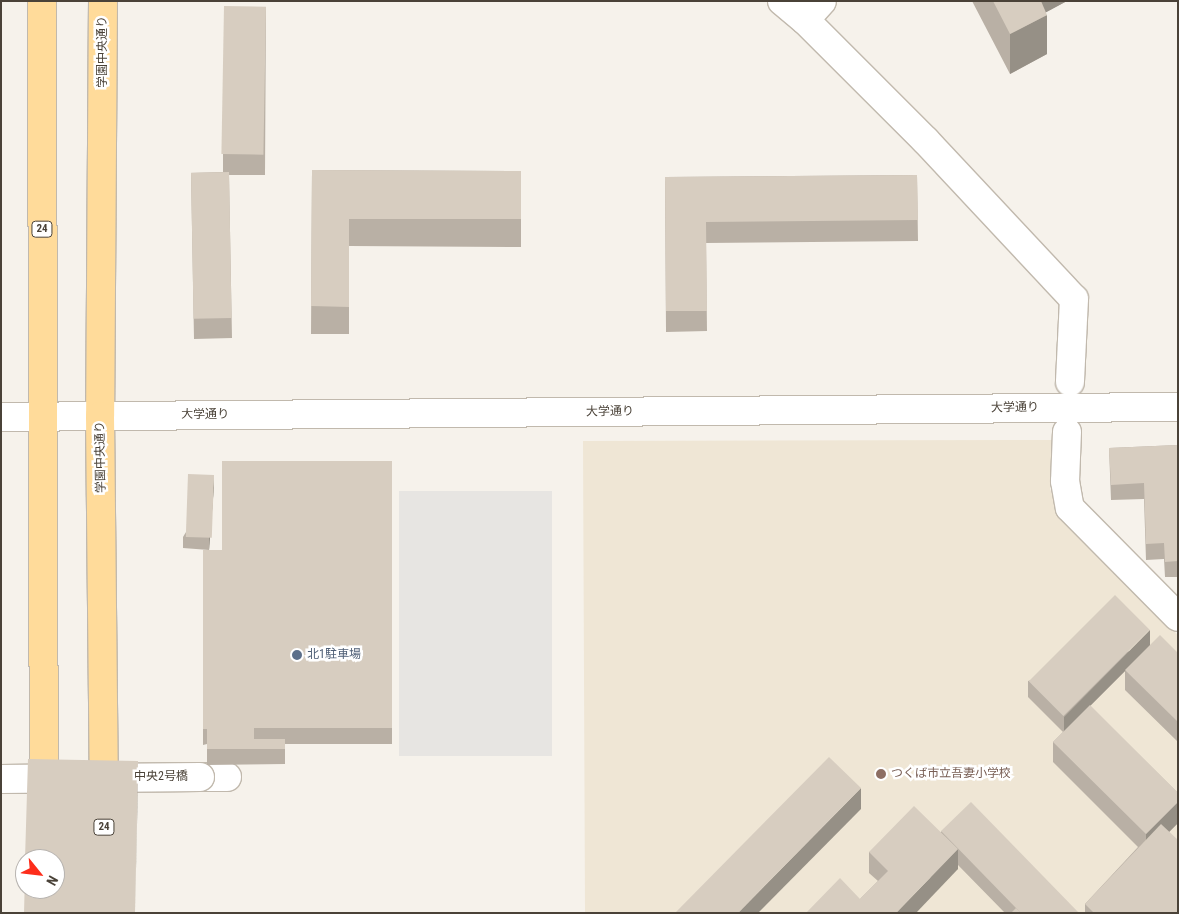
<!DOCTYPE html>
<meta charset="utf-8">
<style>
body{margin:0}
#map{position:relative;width:1179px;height:914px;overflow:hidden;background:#f6f2eb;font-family:"Roboto Condensed","Noto Sans JP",sans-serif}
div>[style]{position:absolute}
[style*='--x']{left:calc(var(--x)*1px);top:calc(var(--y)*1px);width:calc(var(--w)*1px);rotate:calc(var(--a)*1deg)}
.education>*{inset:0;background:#efe6d5}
.parking>*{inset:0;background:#e7e5e2;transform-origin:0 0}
.roads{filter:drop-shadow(1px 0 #c1b9ad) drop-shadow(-1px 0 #c1b9ad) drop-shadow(0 1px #c1b9ad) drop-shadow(0 -1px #c1b9ad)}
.minor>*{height:28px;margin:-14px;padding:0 14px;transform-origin:14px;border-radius:14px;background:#fff}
.major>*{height:28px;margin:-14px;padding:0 14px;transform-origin:14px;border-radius:14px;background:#ffdb9a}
.bridges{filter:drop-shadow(1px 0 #c1b9ad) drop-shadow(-1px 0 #c1b9ad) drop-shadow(0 1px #c1b9ad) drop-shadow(0 -1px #c1b9ad)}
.minor-bridge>*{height:28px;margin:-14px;padding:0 14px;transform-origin:14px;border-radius:14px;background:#fff}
.wall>*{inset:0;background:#b9b0a5}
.shaded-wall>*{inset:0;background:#969086}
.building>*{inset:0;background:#d7cdc0;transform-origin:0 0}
.dots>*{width:14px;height:14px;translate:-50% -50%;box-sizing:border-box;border:2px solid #fff;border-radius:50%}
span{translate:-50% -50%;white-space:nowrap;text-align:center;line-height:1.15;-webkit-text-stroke:5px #fff;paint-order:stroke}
.shield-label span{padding:1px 4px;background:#fff;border:1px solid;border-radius:4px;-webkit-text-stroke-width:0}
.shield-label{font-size:11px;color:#4a4238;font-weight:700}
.street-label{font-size:12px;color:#4a4238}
.service-label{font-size:12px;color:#4e5e75}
.left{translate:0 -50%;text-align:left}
.education-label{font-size:12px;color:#785e54}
.frame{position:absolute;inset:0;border:2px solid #4a4238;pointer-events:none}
.north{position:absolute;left:15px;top:849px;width:50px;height:50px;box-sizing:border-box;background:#fff;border:1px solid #b7b3af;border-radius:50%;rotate:119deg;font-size:14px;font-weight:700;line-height:20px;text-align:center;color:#4a4238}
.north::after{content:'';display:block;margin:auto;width:18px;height:22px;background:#fd2d1b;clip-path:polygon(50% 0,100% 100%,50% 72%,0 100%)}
</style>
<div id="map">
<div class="education">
<div style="clip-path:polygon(1054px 440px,1050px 489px,1065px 524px,1178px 635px,1178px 913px,585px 913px,583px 441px)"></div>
</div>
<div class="parking">
<div style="left:399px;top:491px;width:153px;height:265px"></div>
</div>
<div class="roads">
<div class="minor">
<div style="--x:782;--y:1;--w:30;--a:40"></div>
<div style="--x:805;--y:20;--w:171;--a:45"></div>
<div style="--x:926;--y:141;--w:216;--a:46.9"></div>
<div style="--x:1074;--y:299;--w:83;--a:92.8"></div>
<div style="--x:805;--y:20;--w:25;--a:-48"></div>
<div style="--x:1;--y:417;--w:1177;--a:-0.49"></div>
<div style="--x:1067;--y:432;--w:49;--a:92.3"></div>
<div style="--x:1065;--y:481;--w:27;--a:80"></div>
<div style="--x:1070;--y:508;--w:153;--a:45.3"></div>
<div style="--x:200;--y:777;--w:27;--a:0"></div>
</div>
<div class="major">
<div style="--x:42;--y:1;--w:858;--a:89.87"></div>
<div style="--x:103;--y:1;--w:415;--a:90.4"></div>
<div style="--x:100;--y:416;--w:383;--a:89.4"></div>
</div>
</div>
<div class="bridges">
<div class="minor-bridge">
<div style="--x:1;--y:779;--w:199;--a:-0.6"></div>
</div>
</div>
<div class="wall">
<div style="clip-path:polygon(972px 1px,1067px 1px,1046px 12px,1047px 54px,1010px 74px)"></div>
<div style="clip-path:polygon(266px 7px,265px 175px,229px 175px,232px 338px,194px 339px,191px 173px,223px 172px,223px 154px)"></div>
<div style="clip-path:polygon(312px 170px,521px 171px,521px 247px,349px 246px,349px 334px,311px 334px)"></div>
<div style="clip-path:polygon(917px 175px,918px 241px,706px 243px,707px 331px,666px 332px,665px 177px)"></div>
<div style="clip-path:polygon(1178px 445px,1178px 577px,1165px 577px,1164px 559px,1146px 560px,1144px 499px,1111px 500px,1109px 448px)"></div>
<div style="clip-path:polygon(392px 461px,392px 744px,285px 744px,285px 764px,207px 765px,207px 744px,203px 745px,203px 550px,222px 550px)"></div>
<div style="clip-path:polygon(214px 486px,209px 550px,183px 548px,183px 537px)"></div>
<div style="clip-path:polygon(1150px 645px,1178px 653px,1178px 742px,1125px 690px,1125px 671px,1090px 706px,1177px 792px,1178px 791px,1178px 823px,1169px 832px,1178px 913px,1085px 913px,1085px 904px,1138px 847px,1053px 762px,1053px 742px,1063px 732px,1028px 697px,1028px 681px)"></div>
<div style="clip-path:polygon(941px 831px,1079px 913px,1005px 913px,958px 865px,958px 869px,860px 899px,878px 881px,869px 873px,869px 852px,941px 832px)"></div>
</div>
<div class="shaded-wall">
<div style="clip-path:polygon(1030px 1px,1067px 1px,1030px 21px)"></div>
<div style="clip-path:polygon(1047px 15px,1047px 54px,1010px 74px,1010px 34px)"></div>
<div style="clip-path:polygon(214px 475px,214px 486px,209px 550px,209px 539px)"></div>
<div style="clip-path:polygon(1150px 630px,1150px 646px,1064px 732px,1064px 717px)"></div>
<div style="clip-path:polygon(138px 761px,138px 781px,135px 913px)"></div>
<div style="clip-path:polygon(861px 788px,861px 809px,758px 913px,738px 913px)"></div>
<div style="clip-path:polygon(1178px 802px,1178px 823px,1146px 855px,1146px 834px)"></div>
<div style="clip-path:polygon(958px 849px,958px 869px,916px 913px,896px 913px)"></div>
</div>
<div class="building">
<div style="clip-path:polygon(993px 1px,1041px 1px,1047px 15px,1010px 34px)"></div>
<div style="left:224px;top:6px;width:42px;height:148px;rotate:1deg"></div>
<div style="clip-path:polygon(312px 170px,521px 171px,521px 219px,349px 219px,349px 307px,311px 306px)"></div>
<div style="left:229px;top:172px;width:146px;height:38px;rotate:89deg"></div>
<div style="clip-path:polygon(917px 175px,918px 220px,706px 222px,707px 311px,666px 311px,665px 177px)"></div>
<div style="clip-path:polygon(1178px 445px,1178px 561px,1165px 562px,1164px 543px,1146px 544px,1144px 483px,1111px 485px,1109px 448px)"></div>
<div style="clip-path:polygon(222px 461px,392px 461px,392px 728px,254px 728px,254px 739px,285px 739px,285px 749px,207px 749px,207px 729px,203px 729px,203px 550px,222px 550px)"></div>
<div style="left:188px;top:474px;width:26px;height:63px;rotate:2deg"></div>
<div style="left:1115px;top:595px;width:49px;height:122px;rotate:45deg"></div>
<div style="clip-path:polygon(1160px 635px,1178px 653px,1178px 722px,1125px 670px)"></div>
<div style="clip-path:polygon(1090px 705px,1177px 792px,1178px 791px,1178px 802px,1146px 834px,1053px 742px)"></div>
<div style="clip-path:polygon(829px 757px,861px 788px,738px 913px,675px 913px)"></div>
<div style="clip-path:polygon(28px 759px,138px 761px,135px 913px,24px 913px,25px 875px,25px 889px,55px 889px,55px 859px,25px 859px)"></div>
<div style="clip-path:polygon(971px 802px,1079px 913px,1021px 913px,1016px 908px,941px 831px)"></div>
<div style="clip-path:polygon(914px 806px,958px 849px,896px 913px,806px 913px,840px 878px,860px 899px,888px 871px,869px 852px)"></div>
<div style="clip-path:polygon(1161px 824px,1178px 840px,1178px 913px,1094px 913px,1085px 904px)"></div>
<div style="clip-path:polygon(1016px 908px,1021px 913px,1011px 913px)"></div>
</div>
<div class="dots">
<div style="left:297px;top:655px;background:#5c6f8a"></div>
<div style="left:881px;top:774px;background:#8d6e63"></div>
</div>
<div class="shield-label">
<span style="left:42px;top:229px">24</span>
<span style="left:104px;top:827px">24</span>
</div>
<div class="street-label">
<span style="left:103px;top:52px;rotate:-90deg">学園中央通り</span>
<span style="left:1015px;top:408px;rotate:-1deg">大学通り</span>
<span style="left:610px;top:412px;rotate:-1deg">大学通り</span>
<span style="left:205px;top:415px">大学通り</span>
<span style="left:101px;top:457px;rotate:-91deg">学園中央通り</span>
<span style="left:161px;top:777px">中央2号橋</span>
</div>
<div class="service-label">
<span class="left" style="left:307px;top:655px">北1駐車場</span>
</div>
<div class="education-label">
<span class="left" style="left:891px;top:774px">つくば市立吾妻小学校</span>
</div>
<div class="frame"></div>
<div class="north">N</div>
</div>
